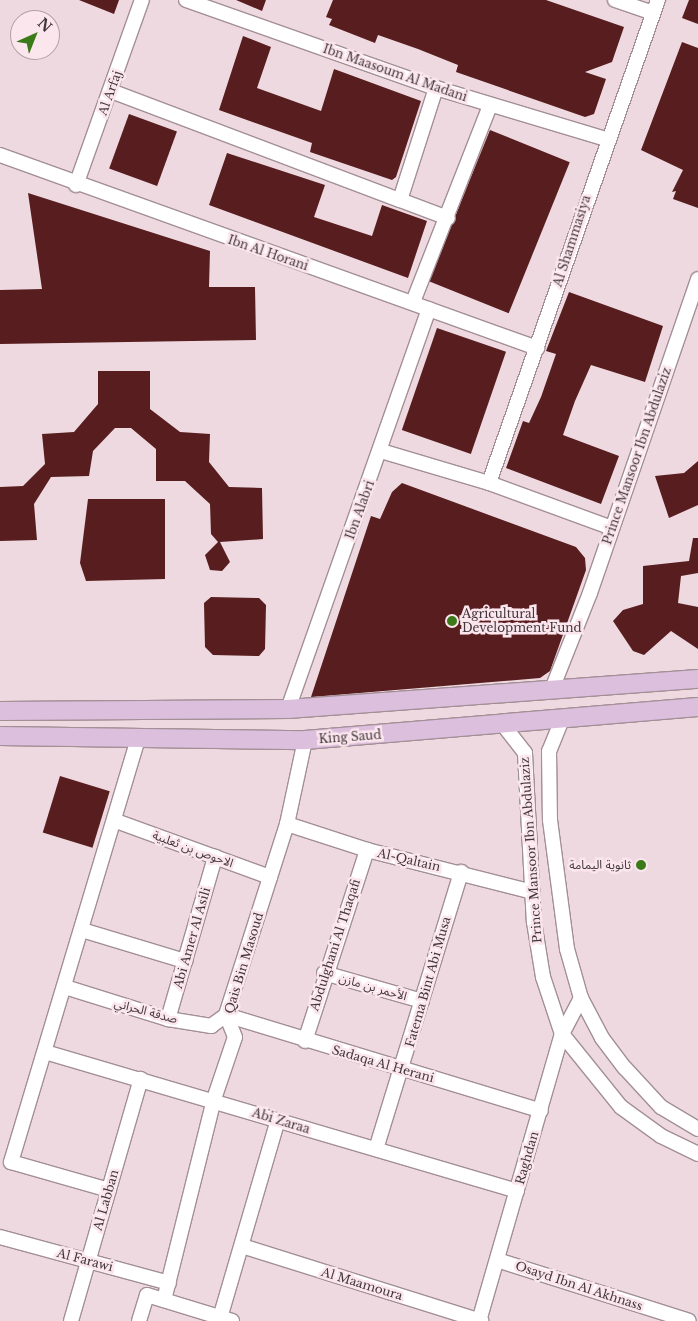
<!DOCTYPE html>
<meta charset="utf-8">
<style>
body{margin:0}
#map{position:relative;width:698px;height:1321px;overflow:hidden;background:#eed9e0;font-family:"Libre Baskerville","Noto Sans Arabic",serif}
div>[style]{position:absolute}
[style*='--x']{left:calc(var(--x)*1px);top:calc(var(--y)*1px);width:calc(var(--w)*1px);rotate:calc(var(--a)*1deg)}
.building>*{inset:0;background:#581d1e;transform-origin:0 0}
.roads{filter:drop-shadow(1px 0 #a38f96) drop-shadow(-1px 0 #a38f96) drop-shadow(0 1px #a38f96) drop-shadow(0 -1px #a38f96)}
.minor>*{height:14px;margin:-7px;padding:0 7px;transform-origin:7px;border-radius:7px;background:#fff}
.major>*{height:18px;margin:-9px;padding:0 9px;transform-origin:9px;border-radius:9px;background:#dcbedd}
.dots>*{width:14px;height:14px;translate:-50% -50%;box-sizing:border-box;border:2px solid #fce6ee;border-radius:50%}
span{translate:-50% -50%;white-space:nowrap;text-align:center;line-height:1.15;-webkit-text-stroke:5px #fce6ee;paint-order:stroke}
.street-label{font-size:12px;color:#41383b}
.poi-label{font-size:12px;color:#41383b}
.left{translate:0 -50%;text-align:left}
.right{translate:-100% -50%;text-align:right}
.north{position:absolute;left:10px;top:10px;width:50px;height:50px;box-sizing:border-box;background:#fce6ee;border:1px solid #b1a0a6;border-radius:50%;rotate:44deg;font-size:14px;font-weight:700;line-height:20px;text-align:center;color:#41383b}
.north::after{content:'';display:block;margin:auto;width:18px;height:22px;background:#3a7a18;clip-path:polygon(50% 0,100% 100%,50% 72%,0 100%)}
</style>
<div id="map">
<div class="building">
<div style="clip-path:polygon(79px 0,119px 0,114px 14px)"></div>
<div style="clip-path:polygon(236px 0,266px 0,262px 11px)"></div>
<div style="clip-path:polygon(333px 0,546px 0,624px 27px,612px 62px,585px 72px,606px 79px,594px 114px,585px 117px,456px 72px,458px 65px,418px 49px,378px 35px,375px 43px,329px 25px,332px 19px,326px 17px)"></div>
<div style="clip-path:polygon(689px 0,698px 0,698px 24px,682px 18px)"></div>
<div style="clip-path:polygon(243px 36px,271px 47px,257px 88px,321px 111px,334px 69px,421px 101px,396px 177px,392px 180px,310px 152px,312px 143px,219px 110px)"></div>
<div style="clip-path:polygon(682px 42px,698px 48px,698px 208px,673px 199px,676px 191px,672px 192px,683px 170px,641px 150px)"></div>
<div style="left:129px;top:114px;width:51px;height:58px;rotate:20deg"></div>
<div style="left:490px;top:130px;width:86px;height:163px;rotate:22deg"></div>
<div style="clip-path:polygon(227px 153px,325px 185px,314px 217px,372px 236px,382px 205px,427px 221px,408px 278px,209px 205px)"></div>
<div style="clip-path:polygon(28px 193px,210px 251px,209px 287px,255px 287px,256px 340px,0 344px,0 290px,42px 289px)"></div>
<div style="clip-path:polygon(569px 292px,663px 326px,645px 382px,591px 365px,575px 401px,563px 435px,619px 456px,601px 504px,506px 468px,523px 421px,529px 423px,541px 397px,556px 354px,546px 351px)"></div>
<div style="left:437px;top:328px;width:73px;height:108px;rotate:19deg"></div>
<div style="clip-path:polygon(98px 371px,150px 371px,150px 409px,180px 432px,210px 434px,209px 462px,229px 487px,262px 488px,263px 539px,220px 542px,230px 562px,222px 571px,210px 570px,205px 555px,218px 542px,211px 534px,210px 504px,185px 481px,156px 481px,156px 449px,131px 428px,115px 428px,93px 451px,89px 476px,51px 477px,34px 504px,37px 540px,0 541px,0 487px,23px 486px,45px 464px,42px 434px,74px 432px,98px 404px)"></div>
<div style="clip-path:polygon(698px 461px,698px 505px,669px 518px,655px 476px,684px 473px)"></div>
<div style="clip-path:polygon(402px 483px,576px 547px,585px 558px,586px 570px,550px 671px,540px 678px,311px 697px,371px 516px,380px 519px,392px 492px)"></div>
<div style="clip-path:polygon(88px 499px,165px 499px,165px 579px,86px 581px,80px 563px)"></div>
<div style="clip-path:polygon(693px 538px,698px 538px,698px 573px,681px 576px,678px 603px,698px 607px,698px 649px,671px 631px,644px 655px,633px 651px,613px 621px,623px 610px,643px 604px,643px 566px,689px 561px)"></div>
<div style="clip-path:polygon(211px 597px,259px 598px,266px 605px,265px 649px,259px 656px,213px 655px,205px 647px,204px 603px)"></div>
<div style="left:60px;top:776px;width:52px;height:59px;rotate:17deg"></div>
</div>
<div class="roads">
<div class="minor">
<div style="--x:186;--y:0;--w:265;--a:19.4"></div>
<div style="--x:436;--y:88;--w:177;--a:16.7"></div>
<div style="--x:615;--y:0;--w:40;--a:18.9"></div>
<div style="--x:111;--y:91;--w:309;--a:20.7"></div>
<div style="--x:400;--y:200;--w:118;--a:-72.2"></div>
<div style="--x:0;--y:155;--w:571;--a:19.77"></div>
<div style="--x:76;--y:185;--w:196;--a:-70.4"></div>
<div style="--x:400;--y:200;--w:51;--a:20.6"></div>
<div style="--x:413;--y:302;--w:211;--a:-68.6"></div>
<div style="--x:381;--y:451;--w:113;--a:16.5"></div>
<div style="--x:489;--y:483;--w:131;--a:20.1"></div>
<div style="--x:489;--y:483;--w:512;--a:-70.72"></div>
<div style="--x:552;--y:689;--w:103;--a:-68.4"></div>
<div style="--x:590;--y:593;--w:332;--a:-71"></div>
<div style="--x:288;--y:709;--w:424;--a:-70.6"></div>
<div style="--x:561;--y:722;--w:31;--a:112"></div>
<div style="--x:549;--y:751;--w:69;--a:89.2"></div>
<div style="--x:550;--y:820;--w:130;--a:82.5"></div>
<div style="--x:567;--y:949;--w:51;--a:74.1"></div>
<div style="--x:581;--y:998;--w:45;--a:62.3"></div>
<div style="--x:602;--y:1038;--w:38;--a:53"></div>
<div style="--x:625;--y:1068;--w:53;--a:47.3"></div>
<div style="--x:661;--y:1107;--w:43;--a:30.7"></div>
<div style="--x:504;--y:726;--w:34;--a:52"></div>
<div style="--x:525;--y:753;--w:169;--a:87"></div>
<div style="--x:534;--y:922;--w:56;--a:80.7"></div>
<div style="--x:543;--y:977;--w:60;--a:71.6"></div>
<div style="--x:562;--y:1034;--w:94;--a:51.1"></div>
<div style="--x:621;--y:1107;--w:49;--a:35.9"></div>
<div style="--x:661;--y:1136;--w:41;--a:25.9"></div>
<div style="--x:116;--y:821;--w:164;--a:20"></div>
<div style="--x:287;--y:824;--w:84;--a:18"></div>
<div style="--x:367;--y:850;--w:171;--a:14.2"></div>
<div style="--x:82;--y:930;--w:108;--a:16.8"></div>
<div style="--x:324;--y:973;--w:102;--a:15.9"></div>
<div style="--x:65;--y:987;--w:108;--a:17.3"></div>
<div style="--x:168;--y:1019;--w:44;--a:9.2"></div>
<div style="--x:211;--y:1026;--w:19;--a:-36"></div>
<div style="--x:226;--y:1015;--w:329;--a:16.9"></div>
<div style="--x:168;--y:1019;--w:169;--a:-73.8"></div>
<div style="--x:305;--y:1041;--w:201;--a:-72"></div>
<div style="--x:45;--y:1052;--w:492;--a:16.4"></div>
<div style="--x:376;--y:1149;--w:290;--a:-72.9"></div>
<div style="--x:109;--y:1190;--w:102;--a:-164.1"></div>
<div style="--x:11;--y:1162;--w:441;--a:-73.3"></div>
<div style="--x:0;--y:1237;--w:175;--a:15.2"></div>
<div style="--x:242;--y:1246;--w:251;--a:17.4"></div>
<div style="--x:497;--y:1260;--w:201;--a:17.6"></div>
<div style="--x:164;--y:1300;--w:207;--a:-76"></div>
<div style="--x:214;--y:1099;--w:65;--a:-71.3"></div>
<div style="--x:235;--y:1037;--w:24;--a:-112"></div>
<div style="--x:226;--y:1015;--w:201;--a:-72.3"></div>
<div style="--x:287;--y:824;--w:86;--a:-77.9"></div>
<div style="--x:220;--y:1318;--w:206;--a:-73.7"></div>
<div style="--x:71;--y:1321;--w:252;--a:-73.9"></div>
<div style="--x:139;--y:1321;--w:27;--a:-73"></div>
<div style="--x:147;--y:1295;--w:89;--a:17"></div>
<div style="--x:479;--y:1321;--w:299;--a:-73.9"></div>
<div style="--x:562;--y:1034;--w:41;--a:-62.2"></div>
</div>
<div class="major">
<div style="--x:0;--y:711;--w:288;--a:-0.4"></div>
<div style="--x:288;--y:709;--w:411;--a:-4.2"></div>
<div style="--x:0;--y:736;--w:305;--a:0.8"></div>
<div style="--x:305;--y:740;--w:394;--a:-4.8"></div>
</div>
</div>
<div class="dots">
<div style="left:452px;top:621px;background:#3a7a18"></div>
<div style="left:641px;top:865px;background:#3a7a18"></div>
</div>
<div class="street-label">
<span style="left:395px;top:73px;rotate:19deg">Ibn Maasoum Al Madani</span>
<span style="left:110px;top:93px;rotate:-70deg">Al Arfaj</span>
<span style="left:572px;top:241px;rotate:-72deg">Al Shammasiya</span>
<span style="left:268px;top:253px;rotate:19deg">Ibn Al Horani</span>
<span style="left:637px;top:456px;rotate:-71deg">Prince Mansoor Ibn Abdulaziz</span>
<span style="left:360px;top:510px;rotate:-70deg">Ibn Alabri</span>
<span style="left:350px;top:737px;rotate:-4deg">King Saud</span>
<span style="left:193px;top:849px;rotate:20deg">الاحوص بن ثعلبية</span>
<span style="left:531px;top:850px;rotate:-94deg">Prince Mansoor Ibn Abdulaziz</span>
<span style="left:409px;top:860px;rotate:13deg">Al-Qaltain</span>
<span style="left:192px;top:938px;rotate:-74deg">Abi Amer Al Asili</span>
<span style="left:335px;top:945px;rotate:-72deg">Abdulghani Al Thaqafi</span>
<span style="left:244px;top:963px;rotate:-73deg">Qais Bin Masoud</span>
<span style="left:428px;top:982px;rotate:-74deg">Fatema Bint Abi Musa</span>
<span style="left:373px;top:987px;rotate:16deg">الأحمر بن مازن</span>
<span style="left:146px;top:1011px;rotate:15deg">صدقة الحراني</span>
<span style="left:383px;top:1064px;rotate:16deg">Sadaqa Al Herani</span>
<span style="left:281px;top:1121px;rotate:17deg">Abi Zaraa</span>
<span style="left:527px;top:1158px;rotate:-74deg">Raghdan</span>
<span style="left:106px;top:1200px;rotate:-74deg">Al Labban</span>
<span style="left:85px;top:1260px;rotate:15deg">Al Farawi</span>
<span style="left:362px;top:1284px;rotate:17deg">Al Maamoura</span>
<span style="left:579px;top:1286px;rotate:18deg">Osayd Ibn Al Akhnass</span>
</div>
<div class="poi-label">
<span class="left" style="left:462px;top:621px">Agricultural<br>Development Fund</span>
<span class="right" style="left:631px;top:865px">ثانوية اليمامة</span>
</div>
<div class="north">N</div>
</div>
